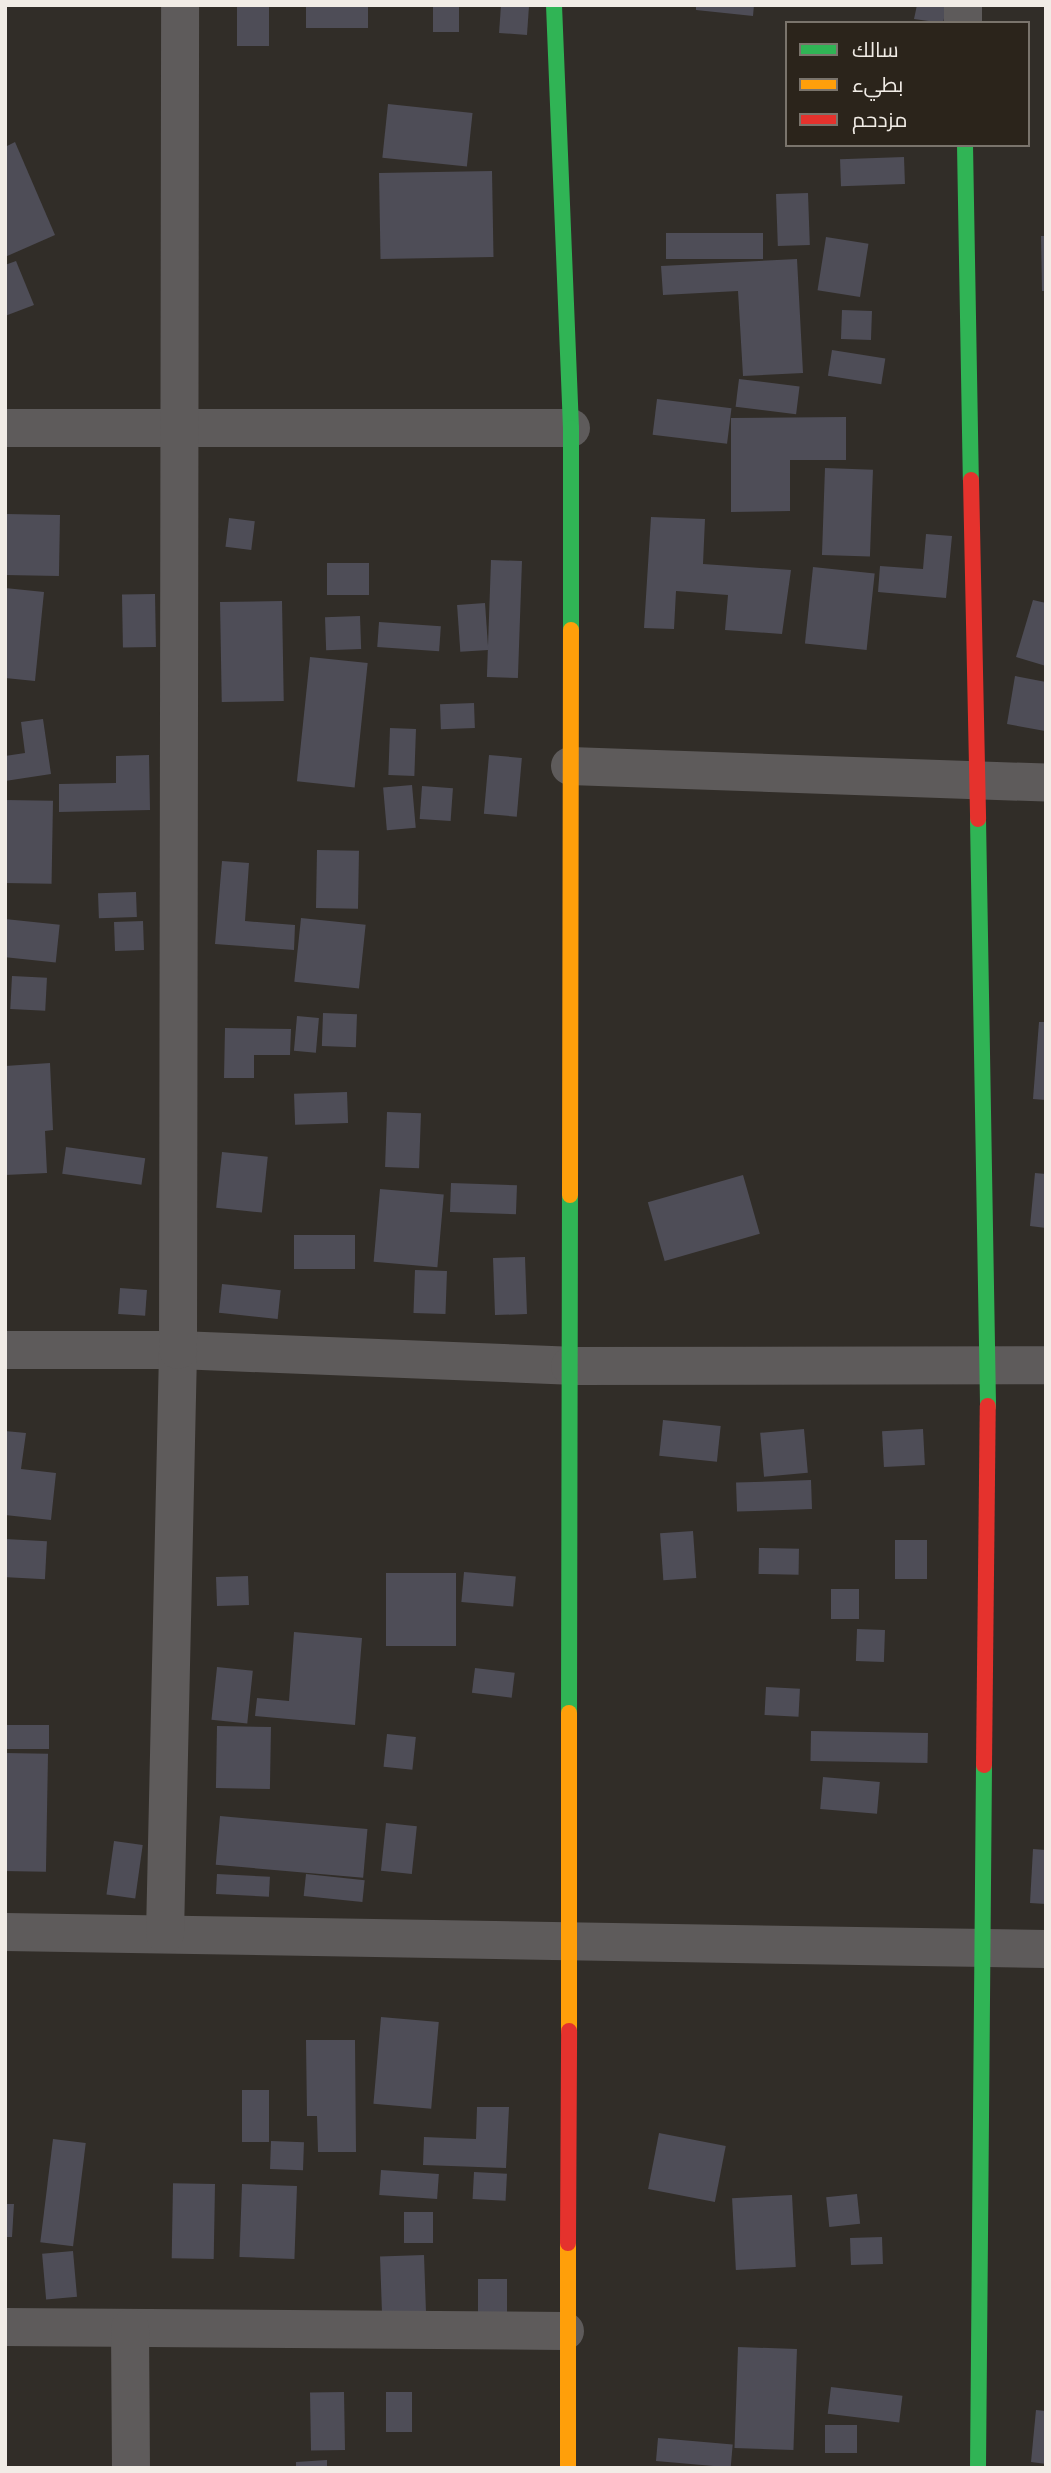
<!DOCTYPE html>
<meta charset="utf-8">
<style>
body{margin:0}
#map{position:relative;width:1051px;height:2473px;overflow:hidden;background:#312d28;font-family:Jost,Cairo,sans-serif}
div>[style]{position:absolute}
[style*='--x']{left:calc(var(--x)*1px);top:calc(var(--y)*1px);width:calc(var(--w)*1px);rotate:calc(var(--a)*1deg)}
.building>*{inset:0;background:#4e4d57;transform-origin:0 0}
.street>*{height:38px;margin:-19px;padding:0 19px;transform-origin:19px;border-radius:19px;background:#5e5b5b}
.fast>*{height:16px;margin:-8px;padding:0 8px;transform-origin:8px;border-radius:8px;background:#30b455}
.slow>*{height:16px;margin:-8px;padding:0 8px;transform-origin:8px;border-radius:8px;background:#ff9f0a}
.jam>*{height:16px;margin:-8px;padding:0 8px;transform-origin:8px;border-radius:8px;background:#e5322d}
span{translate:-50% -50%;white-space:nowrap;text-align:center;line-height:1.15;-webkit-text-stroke:7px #2b241b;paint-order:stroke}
.frame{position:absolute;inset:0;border:7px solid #f1ece6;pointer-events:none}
.legend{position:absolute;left:785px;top:21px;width:245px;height:126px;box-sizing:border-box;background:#2b241b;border:2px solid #7a746c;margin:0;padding:9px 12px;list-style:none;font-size:21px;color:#f1ece6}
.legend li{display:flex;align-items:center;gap:14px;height:35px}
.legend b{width:35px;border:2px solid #7a746c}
</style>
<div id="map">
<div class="building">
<div style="left:237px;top:5px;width:32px;height:41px"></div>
<div style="left:306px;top:5px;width:62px;height:23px"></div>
<div style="left:433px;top:5px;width:26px;height:27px"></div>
<div style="left:501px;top:5px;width:28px;height:28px;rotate:4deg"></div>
<div style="clip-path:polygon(696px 5px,754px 5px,753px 16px,696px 10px)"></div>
<div style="clip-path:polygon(917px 5px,947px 5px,943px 23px,914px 19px)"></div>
<div style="left:388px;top:104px;width:85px;height:54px;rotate:6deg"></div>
<div style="clip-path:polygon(15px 142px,55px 235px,5px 257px,5px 147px)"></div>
<div style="left:904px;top:157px;width:27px;height:64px;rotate:88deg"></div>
<div style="left:492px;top:171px;width:86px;height:113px;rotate:89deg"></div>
<div style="left:808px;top:193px;width:52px;height:32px;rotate:88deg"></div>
<div style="left:666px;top:233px;width:97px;height:26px"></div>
<div style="clip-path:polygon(1041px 236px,1046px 236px,1046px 291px,1042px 291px)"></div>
<div style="left:826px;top:237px;width:43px;height:54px;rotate:9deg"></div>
<div style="clip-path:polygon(797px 259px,803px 373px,743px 376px,738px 291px,663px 295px,661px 266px)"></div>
<div style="clip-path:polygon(16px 261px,34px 305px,5px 316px,5px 265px)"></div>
<div style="left:842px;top:310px;width:30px;height:29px;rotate:2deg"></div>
<div style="left:832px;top:350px;width:54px;height:26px;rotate:9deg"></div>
<div style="left:739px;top:379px;width:61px;height:28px;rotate:7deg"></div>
<div style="left:657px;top:399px;width:75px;height:36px;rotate:7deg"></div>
<div style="clip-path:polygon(846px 417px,846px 460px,790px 460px,790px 511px,731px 512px,731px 418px)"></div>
<div style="left:825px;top:468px;width:48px;height:87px;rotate:2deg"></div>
<div style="left:6px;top:514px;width:54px;height:61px;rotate:1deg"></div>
<div style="clip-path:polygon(651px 517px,705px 519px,703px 564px,791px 570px,782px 634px,725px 630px,728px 595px,676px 591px,674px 629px,644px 628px)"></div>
<div style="left:229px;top:518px;width:26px;height:29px;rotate:7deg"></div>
<div style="clip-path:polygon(926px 534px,952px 536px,946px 598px,878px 592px,880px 566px,923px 569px)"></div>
<div style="left:491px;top:560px;width:31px;height:117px;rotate:2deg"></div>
<div style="left:327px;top:563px;width:42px;height:32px"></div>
<div style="left:813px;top:567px;width:62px;height:77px;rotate:6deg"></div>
<div style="clip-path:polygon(5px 588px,44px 592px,35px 681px,5px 678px)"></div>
<div style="left:155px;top:594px;width:53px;height:33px;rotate:89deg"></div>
<div style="clip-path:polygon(1033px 600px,1046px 603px,1046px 666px,1016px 657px)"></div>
<div style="left:282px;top:601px;width:100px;height:62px;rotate:89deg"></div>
<div style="left:485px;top:603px;width:47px;height:28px;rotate:86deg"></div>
<div style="left:360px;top:616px;width:33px;height:35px;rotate:88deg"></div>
<div style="left:379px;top:622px;width:62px;height:25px;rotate:4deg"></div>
<div style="left:310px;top:657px;width:58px;height:125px;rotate:6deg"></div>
<div style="clip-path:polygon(1015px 676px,1046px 682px,1045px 731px,1007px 724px)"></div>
<div style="left:474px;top:703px;width:25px;height:34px;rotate:88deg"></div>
<div style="clip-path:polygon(43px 719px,51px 774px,5px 781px,5px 756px,25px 753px,21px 722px)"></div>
<div style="left:390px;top:728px;width:26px;height:47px;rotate:2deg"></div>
<div style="clip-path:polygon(149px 755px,150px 810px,59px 812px,59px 784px,116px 783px,116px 756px)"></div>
<div style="left:489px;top:755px;width:33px;height:59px;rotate:5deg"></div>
<div style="left:412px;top:785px;width:43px;height:29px;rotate:85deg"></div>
<div style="left:422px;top:786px;width:31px;height:33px;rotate:4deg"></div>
<div style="left:5px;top:800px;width:48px;height:83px;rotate:1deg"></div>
<div style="left:317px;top:850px;width:42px;height:58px;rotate:1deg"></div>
<div style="clip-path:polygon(222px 861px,249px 863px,245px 921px,295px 925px,294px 950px,215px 944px)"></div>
<div style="left:136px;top:892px;width:25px;height:38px;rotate:88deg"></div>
<div style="left:301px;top:918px;width:65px;height:64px;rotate:6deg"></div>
<div style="left:5px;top:919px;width:55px;height:38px;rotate:6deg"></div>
<div style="left:143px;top:921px;width:29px;height:29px;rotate:88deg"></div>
<div style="left:12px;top:976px;width:35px;height:33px;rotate:3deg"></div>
<div style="left:323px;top:1013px;width:34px;height:33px;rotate:2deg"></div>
<div style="left:297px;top:1016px;width:22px;height:35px;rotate:5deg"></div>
<div style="clip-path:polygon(1039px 1022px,1046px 1022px,1046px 1100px,1033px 1099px)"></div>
<div style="clip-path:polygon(225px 1028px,291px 1029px,290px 1055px,254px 1055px,254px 1078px,224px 1078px)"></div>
<div style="clip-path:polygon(50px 1063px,53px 1130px,45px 1131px,47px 1173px,5px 1175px,5px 1066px)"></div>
<div style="left:347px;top:1092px;width:31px;height:53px;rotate:88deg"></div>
<div style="left:387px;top:1112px;width:34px;height:55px;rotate:2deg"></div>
<div style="left:66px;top:1147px;width:80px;height:27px;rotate:8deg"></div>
<div style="left:222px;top:1152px;width:46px;height:56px;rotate:6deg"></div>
<div style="clip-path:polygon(1035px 1173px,1046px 1174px,1046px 1228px,1030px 1226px)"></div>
<div style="left:743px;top:1175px;width:61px;height:99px;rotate:74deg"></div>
<div style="left:451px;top:1183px;width:66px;height:29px;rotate:2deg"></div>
<div style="left:380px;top:1189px;width:64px;height:73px;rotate:5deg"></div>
<div style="left:294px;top:1235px;width:61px;height:34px"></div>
<div style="left:525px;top:1257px;width:57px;height:32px;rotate:88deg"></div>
<div style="left:415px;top:1270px;width:32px;height:43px;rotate:2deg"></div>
<div style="left:222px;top:1284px;width:59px;height:29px;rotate:6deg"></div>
<div style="left:120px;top:1288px;width:27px;height:26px;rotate:4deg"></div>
<div style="left:663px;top:1420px;width:58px;height:36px;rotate:6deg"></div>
<div style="left:804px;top:1429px;width:44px;height:44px;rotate:85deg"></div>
<div style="left:923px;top:1429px;width:36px;height:41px;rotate:87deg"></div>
<div style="clip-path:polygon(5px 1431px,26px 1433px,21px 1469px,56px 1473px,51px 1520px,5px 1515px)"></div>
<div style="left:811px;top:1480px;width:29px;height:75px;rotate:88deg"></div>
<div style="left:693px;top:1531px;width:47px;height:33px;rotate:86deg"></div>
<div style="left:5px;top:1539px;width:42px;height:38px;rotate:3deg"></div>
<div style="left:895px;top:1540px;width:32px;height:39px"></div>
<div style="left:759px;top:1548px;width:40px;height:26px;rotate:1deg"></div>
<div style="left:464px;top:1572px;width:52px;height:30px;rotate:5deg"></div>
<div style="left:456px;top:1573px;width:73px;height:70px;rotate:90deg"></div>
<div style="left:248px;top:1576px;width:29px;height:32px;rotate:88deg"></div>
<div style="left:831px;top:1589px;width:28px;height:30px"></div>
<div style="left:857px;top:1629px;width:28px;height:32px;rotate:2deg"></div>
<div style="clip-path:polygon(294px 1632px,362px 1638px,355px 1725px,255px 1716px,257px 1698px,289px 1701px)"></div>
<div style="left:217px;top:1667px;width:36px;height:53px;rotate:6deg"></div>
<div style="left:475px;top:1668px;width:40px;height:25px;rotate:7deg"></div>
<div style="left:766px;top:1687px;width:34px;height:28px;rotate:3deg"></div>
<div style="left:5px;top:1725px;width:44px;height:24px"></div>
<div style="left:217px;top:1726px;width:54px;height:62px;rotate:1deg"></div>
<div style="left:811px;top:1731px;width:117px;height:30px;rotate:1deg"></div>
<div style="left:387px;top:1734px;width:29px;height:33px;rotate:6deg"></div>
<div style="left:5px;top:1753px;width:43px;height:118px;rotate:1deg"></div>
<div style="left:823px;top:1777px;width:57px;height:32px;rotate:5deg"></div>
<div style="left:220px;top:1816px;width:148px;height:49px;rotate:5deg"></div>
<div style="left:386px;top:1823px;width:31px;height:48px;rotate:6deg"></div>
<div style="left:114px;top:1841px;width:29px;height:54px;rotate:8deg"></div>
<div style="clip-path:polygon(1033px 1849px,1046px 1850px,1046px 1904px,1030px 1903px)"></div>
<div style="left:217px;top:1874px;width:53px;height:20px;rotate:3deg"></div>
<div style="left:306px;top:1874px;width:59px;height:22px;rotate:6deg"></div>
<div style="left:381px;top:2017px;width:58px;height:87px;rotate:5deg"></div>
<div style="clip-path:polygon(306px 2040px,355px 2040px,356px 2152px,318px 2152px,317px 2116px,307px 2116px)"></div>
<div style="left:242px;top:2090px;width:27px;height:52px"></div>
<div style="clip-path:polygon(477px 2107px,509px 2107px,506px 2168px,423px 2165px,424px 2137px,476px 2139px)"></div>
<div style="left:659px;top:2133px;width:68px;height:57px;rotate:11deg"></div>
<div style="left:53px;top:2139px;width:33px;height:104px;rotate:7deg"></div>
<div style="left:271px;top:2141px;width:33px;height:28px;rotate:2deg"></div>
<div style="left:381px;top:2170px;width:58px;height:25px;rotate:4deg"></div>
<div style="left:474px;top:2172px;width:33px;height:27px;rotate:3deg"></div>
<div style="left:215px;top:2184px;width:75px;height:42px;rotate:91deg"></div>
<div style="left:242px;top:2184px;width:55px;height:73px;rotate:2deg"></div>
<div style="left:857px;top:2194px;width:30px;height:31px;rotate:84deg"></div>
<div style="left:792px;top:2195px;width:72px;height:60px;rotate:87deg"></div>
<div style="clip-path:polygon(5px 2204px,14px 2204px,12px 2237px,5px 2237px)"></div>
<div style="left:404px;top:2212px;width:29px;height:31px"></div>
<div style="left:882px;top:2237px;width:27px;height:32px;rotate:88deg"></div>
<div style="left:73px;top:2251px;width:46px;height:31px;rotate:85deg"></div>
<div style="left:424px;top:2255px;width:60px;height:44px;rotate:88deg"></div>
<div style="left:478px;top:2279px;width:29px;height:36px"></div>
<div style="left:738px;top:2347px;width:59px;height:101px;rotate:2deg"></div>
<div style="left:831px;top:2387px;width:72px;height:27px;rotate:7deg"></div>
<div style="left:344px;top:2392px;width:58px;height:34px;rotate:89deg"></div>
<div style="left:412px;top:2392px;width:40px;height:26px;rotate:90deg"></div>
<div style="clip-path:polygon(1036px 2410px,1046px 2411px,1046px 2464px,1031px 2462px)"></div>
<div style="left:825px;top:2425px;width:32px;height:28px"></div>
<div style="left:658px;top:2438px;width:75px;height:23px;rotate:5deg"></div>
<div style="clip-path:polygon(327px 2460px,327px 2468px,296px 2468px,296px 2462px)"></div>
</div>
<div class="street">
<div style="--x:963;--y:5;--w:18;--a:90"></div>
<div style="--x:5;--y:428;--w:566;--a:0"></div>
<div style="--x:570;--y:766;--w:476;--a:2"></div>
<div style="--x:5;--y:1350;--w:173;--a:0"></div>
<div style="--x:178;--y:1350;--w:392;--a:2.3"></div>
<div style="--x:570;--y:1366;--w:476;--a:-0.1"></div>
<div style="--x:5;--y:1932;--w:1041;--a:0.94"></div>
<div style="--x:165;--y:1934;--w:584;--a:-88.72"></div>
<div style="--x:178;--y:1350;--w:1345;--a:-89.91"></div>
<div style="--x:5;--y:2327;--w:560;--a:0.41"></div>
<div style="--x:130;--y:2328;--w:140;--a:89.6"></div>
</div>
<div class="fast">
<div style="--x:554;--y:5;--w:423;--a:87.7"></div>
<div style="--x:571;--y:428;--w:202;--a:90"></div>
<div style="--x:965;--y:145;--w:335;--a:89"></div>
<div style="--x:978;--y:819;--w:587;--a:89.02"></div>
<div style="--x:569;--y:1713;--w:518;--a:-89.89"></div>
<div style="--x:978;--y:2468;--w:703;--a:-89.51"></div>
</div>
<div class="slow">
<div style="--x:570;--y:1195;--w:565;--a:-89.9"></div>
<div style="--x:569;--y:2031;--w:318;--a:-90"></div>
<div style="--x:568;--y:2468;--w:225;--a:-90"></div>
</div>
<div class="jam">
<div style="--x:971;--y:480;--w:339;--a:88.8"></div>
<div style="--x:984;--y:1765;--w:359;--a:-89.4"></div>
<div style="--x:568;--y:2243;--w:212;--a:-89.7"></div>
</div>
<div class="frame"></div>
<ul class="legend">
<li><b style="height:9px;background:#30b455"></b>سالك</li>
<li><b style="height:9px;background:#ff9f0a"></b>بطيء</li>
<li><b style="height:9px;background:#e5322d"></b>مزدحم</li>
</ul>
</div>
